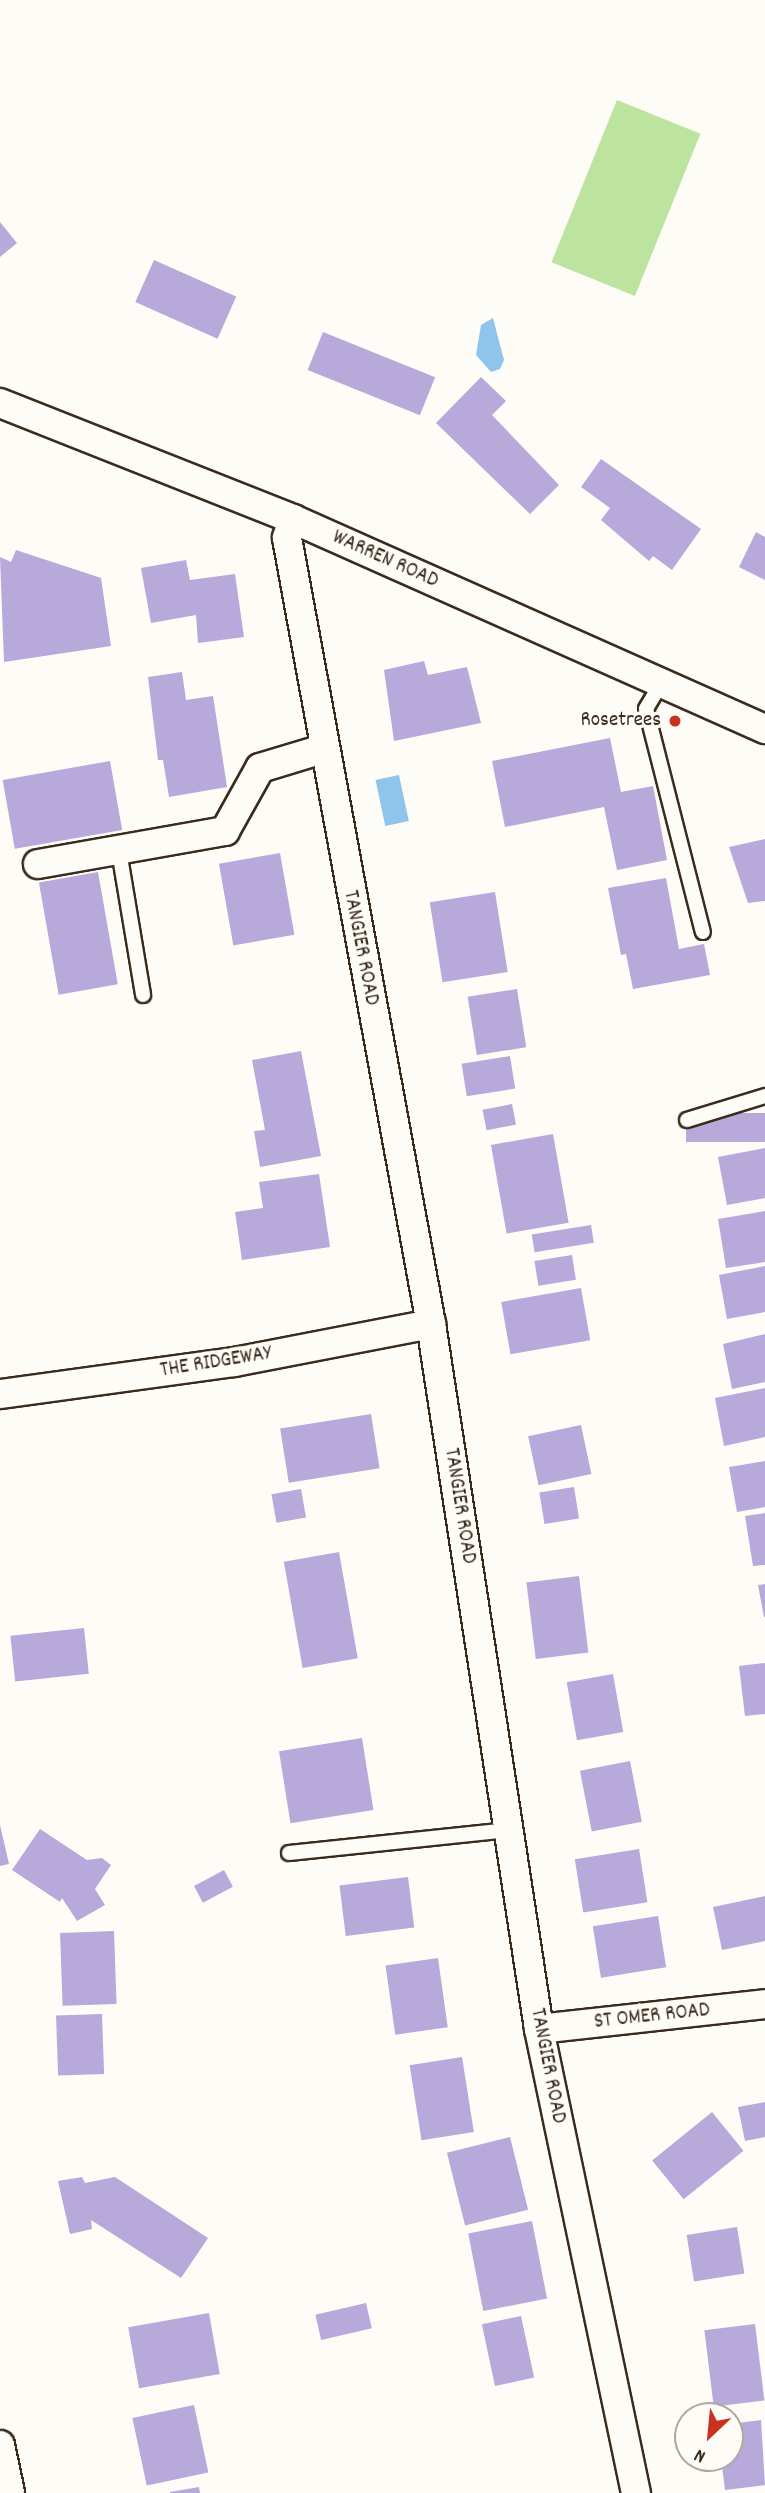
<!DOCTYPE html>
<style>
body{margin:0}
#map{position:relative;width:765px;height:2493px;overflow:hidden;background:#fdfcf7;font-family:Dekko,sans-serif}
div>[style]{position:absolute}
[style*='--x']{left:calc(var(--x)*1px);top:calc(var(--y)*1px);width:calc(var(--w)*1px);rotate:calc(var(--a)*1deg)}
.green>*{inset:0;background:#bde49f;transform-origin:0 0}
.water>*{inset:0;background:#8fc4ec;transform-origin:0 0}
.building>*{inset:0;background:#b7a9da;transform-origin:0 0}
.roads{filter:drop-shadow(2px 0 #3b2a1e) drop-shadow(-2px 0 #3b2a1e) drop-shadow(0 2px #3b2a1e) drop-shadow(0 -2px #3b2a1e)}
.lane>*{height:14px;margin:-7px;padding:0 7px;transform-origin:7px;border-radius:7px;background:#fdfcf7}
.street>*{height:28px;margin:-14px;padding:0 14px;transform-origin:14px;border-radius:14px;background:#fdfcf7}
.dots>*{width:19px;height:19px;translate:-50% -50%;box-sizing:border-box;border:4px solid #fdfcf7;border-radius:50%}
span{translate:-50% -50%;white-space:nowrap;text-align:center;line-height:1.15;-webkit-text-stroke:7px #fdfcf7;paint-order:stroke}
.street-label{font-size:21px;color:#3b2a1e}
.poi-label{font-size:21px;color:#3b2a1e}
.right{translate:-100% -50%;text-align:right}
.north{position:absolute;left:674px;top:2402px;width:70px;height:70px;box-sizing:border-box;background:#fdfcf7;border:2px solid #afa8a0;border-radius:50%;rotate:206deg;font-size:19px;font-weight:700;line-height:28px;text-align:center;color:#3b2a1e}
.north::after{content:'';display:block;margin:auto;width:24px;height:32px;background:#c8321e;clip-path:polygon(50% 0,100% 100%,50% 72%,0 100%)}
</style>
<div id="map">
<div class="green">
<div style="left:617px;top:100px;width:90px;height:175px;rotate:22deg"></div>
</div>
<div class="water">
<div style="clip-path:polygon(493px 318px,504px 360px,500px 369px,491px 372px,476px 355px,481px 325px)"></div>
<div style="left:399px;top:775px;width:47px;height:24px;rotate:78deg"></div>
</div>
<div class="building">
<div style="clip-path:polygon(0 222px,17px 243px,0 257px)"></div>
<div style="left:154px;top:260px;width:90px;height:46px;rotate:24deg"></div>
<div style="left:323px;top:332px;width:121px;height:41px;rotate:22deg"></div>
<div style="clip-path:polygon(481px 377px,506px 401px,492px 415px,559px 485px,530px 514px,436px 423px)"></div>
<div style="clip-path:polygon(601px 459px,701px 529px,672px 570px,653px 556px,649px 561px,601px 520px,610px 508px,581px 487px)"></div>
<div style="clip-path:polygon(756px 532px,765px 537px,765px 580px,739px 567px)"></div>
<div style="clip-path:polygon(16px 550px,101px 578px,111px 646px,4px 662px,0 557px,11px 562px)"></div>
<div style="clip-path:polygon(186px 560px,190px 580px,235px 574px,244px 637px,198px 643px,196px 615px,151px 623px,141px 568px)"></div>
<div style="clip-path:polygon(424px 661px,428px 675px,467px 667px,481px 723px,394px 741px,384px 670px)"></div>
<div style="clip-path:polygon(182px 672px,186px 700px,213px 696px,227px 787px,169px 797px,163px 760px,158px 760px,148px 677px)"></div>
<div style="clip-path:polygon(610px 738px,621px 792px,653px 786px,667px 860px,617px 870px,604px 807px,505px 827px,492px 761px)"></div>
<div style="left:110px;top:761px;width:70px;height:109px;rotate:80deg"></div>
<div style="clip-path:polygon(765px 839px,765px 901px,748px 903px,729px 847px)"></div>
<div style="left:280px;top:853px;width:83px;height:62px;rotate:80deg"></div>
<div style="left:98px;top:872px;width:114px;height:60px;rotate:80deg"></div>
<div style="clip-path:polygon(666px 878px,679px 949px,704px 944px,710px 975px,633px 989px,626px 954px,621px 955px,608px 888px)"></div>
<div style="left:495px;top:892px;width:81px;height:66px;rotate:81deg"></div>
<div style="left:517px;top:989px;width:59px;height:50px;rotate:81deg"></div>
<div style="clip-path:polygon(301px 1051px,321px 1156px,260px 1167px,254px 1131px,265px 1130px,252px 1060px)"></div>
<div style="left:510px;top:1056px;width:33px;height:49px;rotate:81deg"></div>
<div style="left:512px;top:1104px;width:21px;height:30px;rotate:79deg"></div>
<div style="left:765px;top:1113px;width:29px;height:79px;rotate:90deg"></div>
<div style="left:553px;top:1134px;width:90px;height:63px;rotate:80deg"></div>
<div style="clip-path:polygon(765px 1148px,765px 1198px,727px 1205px,718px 1157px)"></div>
<div style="clip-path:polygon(319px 1174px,330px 1247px,242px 1260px,235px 1212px,263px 1208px,259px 1182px)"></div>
<div style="clip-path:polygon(765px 1211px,765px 1262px,726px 1268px,718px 1219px)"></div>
<div style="left:591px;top:1225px;width:18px;height:60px;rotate:81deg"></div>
<div style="left:572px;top:1255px;width:25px;height:38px;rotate:81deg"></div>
<div style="clip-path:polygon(765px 1266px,765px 1312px,727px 1319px,719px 1275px)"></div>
<div style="left:581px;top:1288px;width:53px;height:81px;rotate:80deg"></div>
<div style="clip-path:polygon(765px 1334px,765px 1382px,732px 1389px,723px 1344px)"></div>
<div style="clip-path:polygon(765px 1388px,765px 1437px,724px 1446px,715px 1398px)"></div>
<div style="left:371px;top:1414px;width:55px;height:92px;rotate:81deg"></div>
<div style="left:581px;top:1425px;width:50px;height:54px;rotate:78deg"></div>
<div style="clip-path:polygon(765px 1461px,765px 1507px,737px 1512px,729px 1467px)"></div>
<div style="left:574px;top:1487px;width:32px;height:35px;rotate:81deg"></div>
<div style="left:301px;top:1489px;width:29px;height:30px;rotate:80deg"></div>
<div style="clip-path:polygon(765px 1513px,765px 1565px,753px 1566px,745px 1516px)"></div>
<div style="left:339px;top:1552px;width:108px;height:56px;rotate:80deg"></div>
<div style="left:579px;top:1576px;width:77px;height:53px;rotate:83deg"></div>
<div style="clip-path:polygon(765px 1584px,765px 1617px,764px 1617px,758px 1585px)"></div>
<div style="left:84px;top:1628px;width:46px;height:74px;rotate:84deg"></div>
<div style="clip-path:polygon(765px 1663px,765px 1714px,745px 1716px,739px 1666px)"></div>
<div style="left:613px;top:1674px;width:59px;height:47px;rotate:80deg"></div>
<div style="left:362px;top:1738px;width:73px;height:84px;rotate:81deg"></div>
<div style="left:630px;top:1761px;width:62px;height:51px;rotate:79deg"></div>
<div style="clip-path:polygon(0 1825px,9px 1864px,0 1866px)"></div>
<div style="clip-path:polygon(40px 1829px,87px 1860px,102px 1858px,111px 1865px,95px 1889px,105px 1905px,77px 1921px,62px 1898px,60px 1902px,12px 1870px)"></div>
<div style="left:639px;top:1849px;width:54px;height:65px;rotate:81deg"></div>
<div style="left:224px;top:1870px;width:19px;height:34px;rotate:62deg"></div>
<div style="left:408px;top:1877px;width:51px;height:69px;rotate:83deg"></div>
<div style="clip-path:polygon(765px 1896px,765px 1941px,722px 1950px,713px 1907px)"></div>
<div style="left:658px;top:1916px;width:52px;height:66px;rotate:81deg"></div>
<div style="left:114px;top:1931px;width:73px;height:54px;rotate:88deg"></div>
<div style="left:438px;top:1958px;width:70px;height:53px;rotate:82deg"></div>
<div style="left:102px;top:2014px;width:60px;height:46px;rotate:88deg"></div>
<div style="left:462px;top:2057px;width:76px;height:53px;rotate:81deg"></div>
<div style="clip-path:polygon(765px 2102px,765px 2137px,745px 2141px,738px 2107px)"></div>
<div style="left:712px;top:2112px;width:50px;height:77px;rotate:51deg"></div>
<div style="left:510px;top:2137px;width:75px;height:65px;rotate:76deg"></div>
<div style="clip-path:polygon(82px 2177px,85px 2183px,115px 2177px,208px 2238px,181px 2278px,91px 2220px,92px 2229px,70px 2234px,58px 2181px)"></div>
<div style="left:532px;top:2221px;width:79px;height:65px;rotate:79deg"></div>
<div style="left:737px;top:2227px;width:47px;height:51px;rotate:81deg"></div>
<div style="left:366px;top:2303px;width:26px;height:52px;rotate:77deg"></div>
<div style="left:209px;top:2313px;width:62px;height:82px;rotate:80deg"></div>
<div style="left:521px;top:2316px;width:63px;height:40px;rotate:78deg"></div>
<div style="left:755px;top:2324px;width:77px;height:51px;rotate:83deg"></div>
<div style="left:194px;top:2405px;width:69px;height:63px;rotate:78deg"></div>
<div style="clip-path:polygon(761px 2420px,765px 2485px,725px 2490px,721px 2458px,730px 2458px,730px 2424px)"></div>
<div style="clip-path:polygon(199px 2487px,200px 2493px,170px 2493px,170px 2492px)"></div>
</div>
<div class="roads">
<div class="lane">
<div style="--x:662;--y:682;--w:31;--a:121"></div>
<div style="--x:646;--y:709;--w:230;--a:75.7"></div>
<div style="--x:119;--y:851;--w:146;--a:80.5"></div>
<div style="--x:687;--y:1120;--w:82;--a:-17.1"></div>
<div style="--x:289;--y:1853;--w:221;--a:-6"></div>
</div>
<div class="street">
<div style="--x:0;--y:403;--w:315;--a:21.6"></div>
<div style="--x:293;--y:519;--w:517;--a:23.99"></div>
<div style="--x:293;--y:519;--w:20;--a:108"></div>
<div style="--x:287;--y:538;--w:799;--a:79.62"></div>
<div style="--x:431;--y:1324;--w:713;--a:81.29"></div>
<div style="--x:539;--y:2029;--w:474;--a:78.2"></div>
<div style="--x:38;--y:864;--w:190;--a:-10"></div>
<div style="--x:225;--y:831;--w:72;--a:-60.9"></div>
<div style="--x:260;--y:768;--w:66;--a:-16.8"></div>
<div style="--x:0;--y:1394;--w:236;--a:-7.8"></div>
<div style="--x:234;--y:1362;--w:201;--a:-10.9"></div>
<div style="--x:539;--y:2029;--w:227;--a:-6.3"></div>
<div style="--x:0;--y:2445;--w:49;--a:78.2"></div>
</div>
</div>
<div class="dots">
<div style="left:675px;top:721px;background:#c8321e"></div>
</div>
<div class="street-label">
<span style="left:385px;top:560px;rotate:24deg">WARREN ROAD</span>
<span style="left:360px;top:948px;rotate:79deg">TANGIER ROAD</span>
<span style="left:216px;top:1363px;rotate:-9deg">THE RIDGEWAY</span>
<span style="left:459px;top:1506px;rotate:81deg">TANGIER ROAD</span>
<span style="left:652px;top:2017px;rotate:-6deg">ST OMER ROAD</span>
<span style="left:547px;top:2066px;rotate:79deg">TANGIER ROAD</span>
</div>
<div class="poi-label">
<span class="right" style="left:661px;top:721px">Rosetrees</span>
</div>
<div class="north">N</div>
</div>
